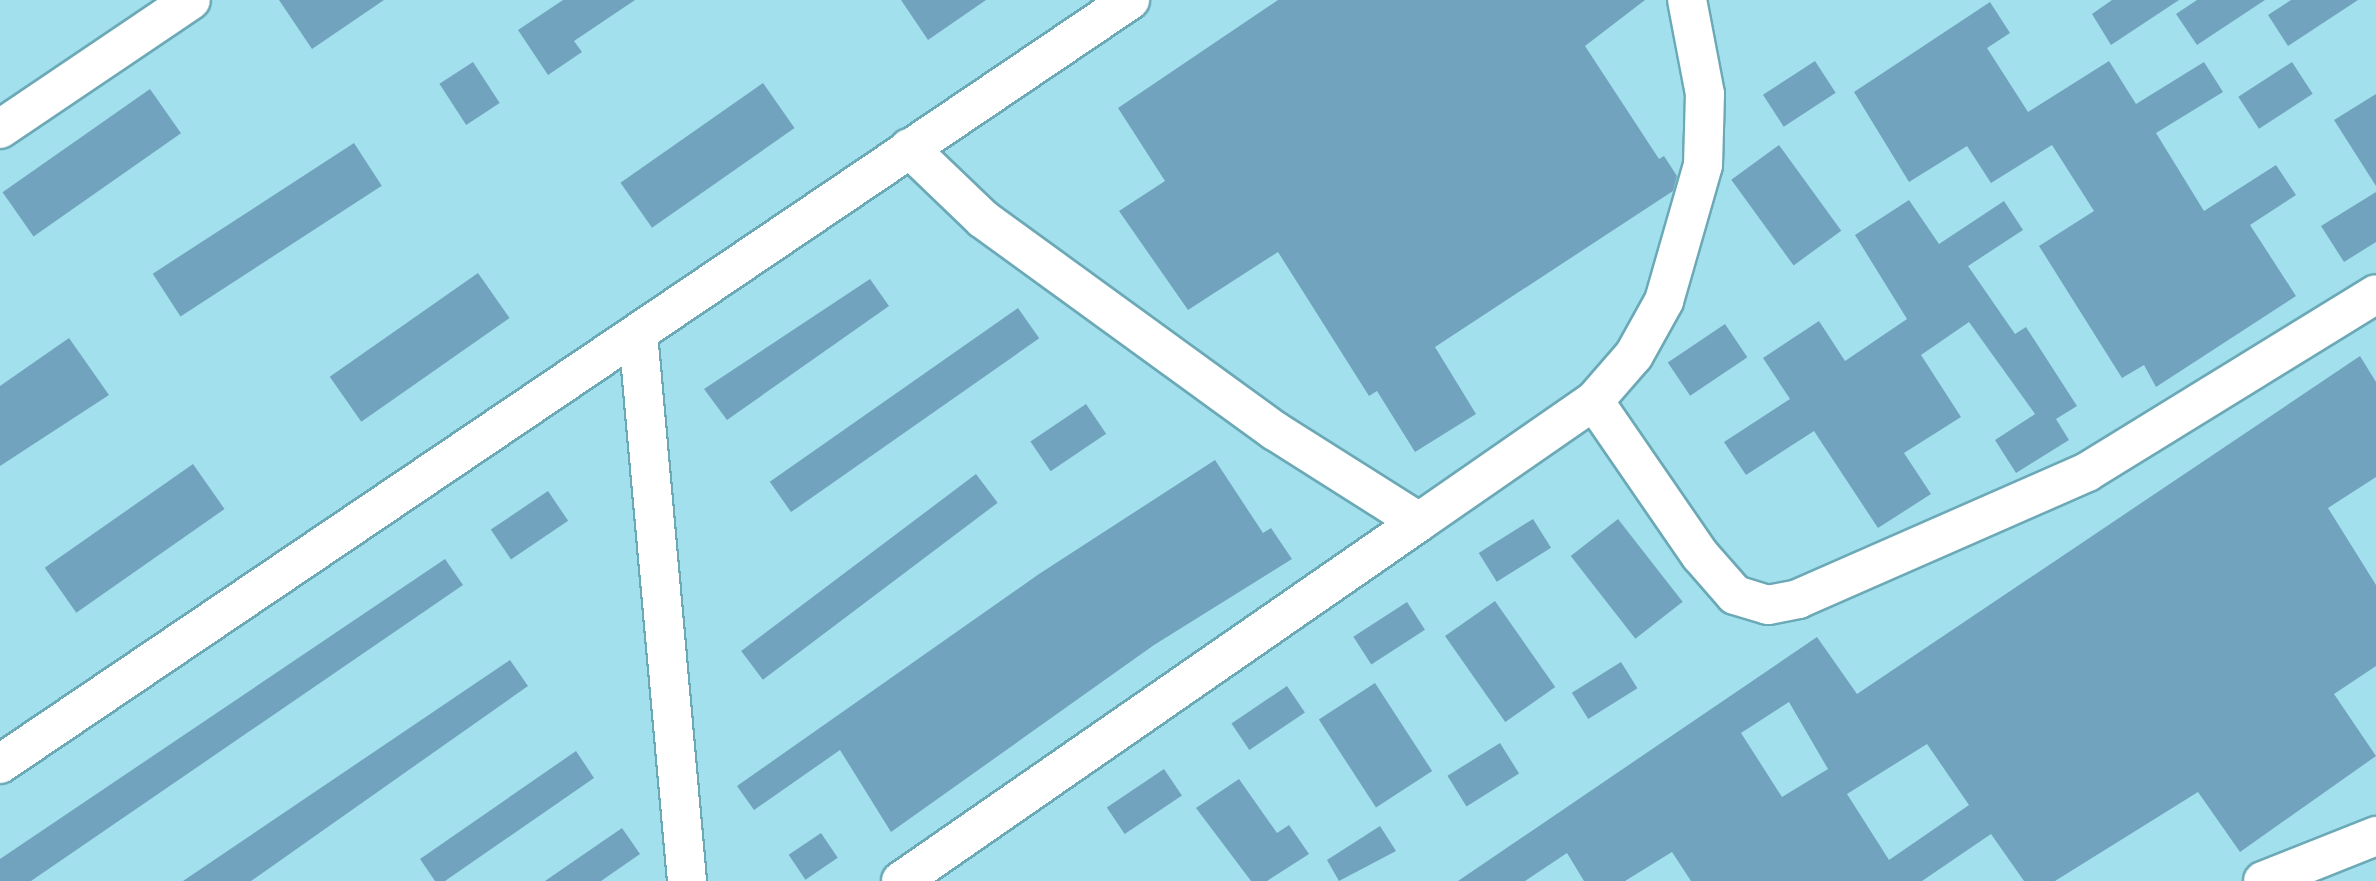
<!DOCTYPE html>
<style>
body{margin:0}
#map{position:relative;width:2376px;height:881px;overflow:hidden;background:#a2e0ee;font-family:"Nunito Sans",sans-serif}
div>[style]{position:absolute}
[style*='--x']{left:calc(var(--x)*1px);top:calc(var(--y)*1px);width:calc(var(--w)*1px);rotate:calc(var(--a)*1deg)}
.building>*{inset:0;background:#72a3be;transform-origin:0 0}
.roads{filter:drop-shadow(2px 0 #6ca9b6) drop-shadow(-2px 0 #6ca9b6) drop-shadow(0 2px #6ca9b6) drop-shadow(0 -2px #6ca9b6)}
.minor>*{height:38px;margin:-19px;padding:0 19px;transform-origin:19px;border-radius:19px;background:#fff}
span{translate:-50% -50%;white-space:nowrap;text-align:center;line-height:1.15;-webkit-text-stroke:5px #e7f9fd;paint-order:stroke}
</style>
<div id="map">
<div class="building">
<div style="clip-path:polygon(279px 0,384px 0,312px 49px)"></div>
<div style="clip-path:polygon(563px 0,635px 0,574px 41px,582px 52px,548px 75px,518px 30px)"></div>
<div style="clip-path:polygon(901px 0,986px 0,928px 40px)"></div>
<div style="clip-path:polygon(1278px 0,1645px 0,1585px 46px,1659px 159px,1664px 156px,1677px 176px,1673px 191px,1435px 347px,1476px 414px,1415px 452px,1377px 391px,1369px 396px,1278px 252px,1188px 310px,1119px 211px,1165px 181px,1118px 108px)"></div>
<div style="clip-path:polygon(2112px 0,2179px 0,2111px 45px,2092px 14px)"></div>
<div style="clip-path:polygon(2197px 0,2265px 0,2197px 45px,2176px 14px)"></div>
<div style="clip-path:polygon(2291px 0,2358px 0,2288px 46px,2268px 15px)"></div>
<div style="clip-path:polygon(1990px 2px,2010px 33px,1987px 48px,2028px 112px,2109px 61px,2136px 104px,2204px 62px,2223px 92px,2156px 133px,2204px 211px,2276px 165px,2296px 195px,2250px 225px,2296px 296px,2156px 387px,2144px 365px,2122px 378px,2039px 246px,2094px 211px,2052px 145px,1991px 183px,1967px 146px,1909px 182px,1854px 92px)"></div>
<div style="left:1815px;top:61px;width:38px;height:62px;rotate:57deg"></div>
<div style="left:473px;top:62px;width:49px;height:40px;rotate:57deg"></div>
<div style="left:2292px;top:62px;width:38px;height:64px;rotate:57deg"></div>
<div style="left:763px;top:83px;width:55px;height:174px;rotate:55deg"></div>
<div style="left:150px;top:89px;width:54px;height:180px;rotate:55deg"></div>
<div style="clip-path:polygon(2376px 94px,2376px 186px,2334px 120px)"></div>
<div style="left:354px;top:143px;width:51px;height:240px;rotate:57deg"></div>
<div style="left:1779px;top:145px;width:106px;height:59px;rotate:54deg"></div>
<div style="clip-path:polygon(2376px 192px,2376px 242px,2344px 262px,2321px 226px)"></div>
<div style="clip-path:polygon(1909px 200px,1939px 244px,2004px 201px,2023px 230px,1968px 266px,2015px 334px,2026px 327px,2077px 406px,2056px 419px,2069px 440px,2016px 473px,1995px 440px,2035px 414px,1969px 322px,1921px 355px,1961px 417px,1904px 453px,1931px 494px,1878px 528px,1814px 431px,1746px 475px,1724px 442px,1790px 399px,1763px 358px,1819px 321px,1845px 361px,1907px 319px,1855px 235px)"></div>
<div style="left:478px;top:273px;width:55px;height:181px;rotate:55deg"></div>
<div style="clip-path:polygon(870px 279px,889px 306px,727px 420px,704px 389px)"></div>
<div style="left:1018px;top:308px;width:37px;height:303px;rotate:55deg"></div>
<div style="left:1725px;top:324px;width:40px;height:69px;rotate:56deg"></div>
<div style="clip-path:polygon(69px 338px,109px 395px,0 466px,0 386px)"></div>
<div style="clip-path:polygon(evenodd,2360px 356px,2376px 382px,2376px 477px,2328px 508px,2376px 585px,2376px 666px,2334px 694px,2376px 756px,2240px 852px,2198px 792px,2055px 881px,2024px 881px,1991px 834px,1922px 881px,1691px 881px,1672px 852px,1625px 881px,1584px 881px,1567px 853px,1525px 881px,1458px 881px,1817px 637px,1857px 694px,2360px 356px,1789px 702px,1828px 769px,1782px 797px,1741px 733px,1789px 702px,2360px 356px,1927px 744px,1969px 805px,1889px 860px,1847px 794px,1927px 744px)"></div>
<div style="left:1086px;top:404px;width:36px;height:67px;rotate:56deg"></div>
<div style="clip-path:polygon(1215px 460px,1263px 533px,1271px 528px,1292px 559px,1154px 645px,891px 832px,840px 750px,754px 810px,737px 786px,1039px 574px)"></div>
<div style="left:193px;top:464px;width:55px;height:181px;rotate:55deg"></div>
<div style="left:976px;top:474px;width:36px;height:294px;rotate:53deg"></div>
<div style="left:548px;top:491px;width:36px;height:69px;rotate:56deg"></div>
<div style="left:1533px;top:519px;width:34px;height:64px;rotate:58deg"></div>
<div style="left:1618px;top:519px;width:105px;height:60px;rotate:52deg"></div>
<div style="clip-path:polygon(445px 559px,463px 585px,31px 881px,0 881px,0 859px)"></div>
<div style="left:1495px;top:601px;width:105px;height:61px;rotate:55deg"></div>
<div style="left:1407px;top:602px;width:33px;height:64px;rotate:57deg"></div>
<div style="clip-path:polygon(510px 660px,528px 686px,251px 881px,183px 881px)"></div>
<div style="left:1621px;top:662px;width:31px;height:58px;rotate:58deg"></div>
<div style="left:1375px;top:683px;width:105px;height:67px;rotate:57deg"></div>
<div style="left:1287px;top:686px;width:32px;height:67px;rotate:56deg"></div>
<div style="left:1500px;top:743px;width:36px;height:62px;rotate:58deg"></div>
<div style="clip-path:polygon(576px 751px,594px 778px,445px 881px,435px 881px,420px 859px)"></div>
<div style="left:1164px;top:769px;width:32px;height:69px;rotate:56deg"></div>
<div style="clip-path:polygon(1239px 779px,1277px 833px,1289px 825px,1309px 854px,1267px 881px,1251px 881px,1196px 808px)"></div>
<div style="clip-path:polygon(1380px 826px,1396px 851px,1339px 881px,1327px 860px)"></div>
<div style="clip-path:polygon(622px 828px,640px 854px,601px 881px,545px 881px)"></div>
<div style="left:821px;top:833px;width:30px;height:39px;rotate:56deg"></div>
</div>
<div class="roads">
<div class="minor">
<div style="--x:0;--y:129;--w:230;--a:-34"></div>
<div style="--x:909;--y:148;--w:103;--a:43.8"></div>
<div style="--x:983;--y:219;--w:361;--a:36"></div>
<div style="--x:1275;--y:431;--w:170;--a:32.3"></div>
<div style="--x:1419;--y:522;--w:213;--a:-34.7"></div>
<div style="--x:1594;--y:401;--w:61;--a:-49"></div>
<div style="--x:1634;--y:355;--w:62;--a:-60.9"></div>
<div style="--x:1664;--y:301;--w:141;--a:-74"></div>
<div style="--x:1703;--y:165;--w:71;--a:-88.4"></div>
<div style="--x:1705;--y:94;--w:96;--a:-100.8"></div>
<div style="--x:638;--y:334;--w:549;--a:84.88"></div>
<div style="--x:1594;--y:401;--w:187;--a:55.5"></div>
<div style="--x:1700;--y:555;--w:53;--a:48.8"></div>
<div style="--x:1735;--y:595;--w:34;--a:17"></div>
<div style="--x:1768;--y:605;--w:31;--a:-11"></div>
<div style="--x:1798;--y:599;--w:316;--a:-23.7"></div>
<div style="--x:2087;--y:472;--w:339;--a:-31.6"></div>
<div style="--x:0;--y:764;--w:1364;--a:-34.06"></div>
<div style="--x:901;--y:881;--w:630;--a:-34.72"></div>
<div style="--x:2263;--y:881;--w:122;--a:-21.7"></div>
</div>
</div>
</div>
